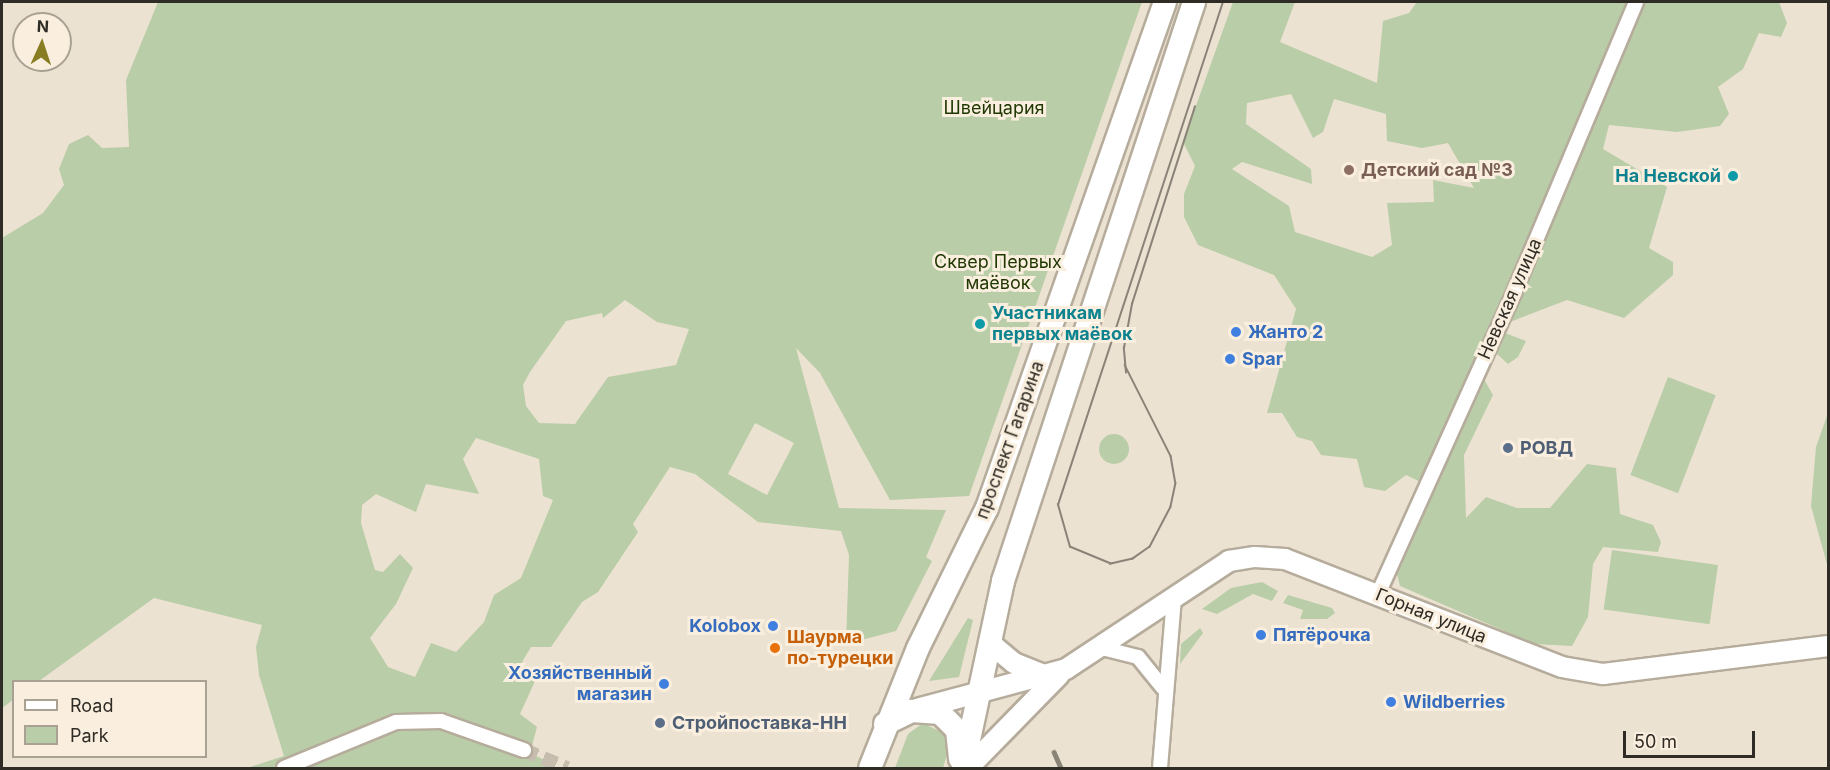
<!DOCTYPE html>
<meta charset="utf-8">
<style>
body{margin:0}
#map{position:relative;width:1830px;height:770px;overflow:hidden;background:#ece2d1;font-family:Inter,sans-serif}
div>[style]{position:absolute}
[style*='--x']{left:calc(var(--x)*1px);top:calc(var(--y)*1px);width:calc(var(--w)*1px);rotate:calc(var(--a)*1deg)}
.green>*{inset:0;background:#b9cda8;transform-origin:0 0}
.round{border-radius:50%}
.street-tunnel>*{height:14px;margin-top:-7px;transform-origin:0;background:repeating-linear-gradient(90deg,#c6bdaf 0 14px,transparent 0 21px)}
.roads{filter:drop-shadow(2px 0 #b6ac9c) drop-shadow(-2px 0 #b6ac9c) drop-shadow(0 2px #b6ac9c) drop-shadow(0 -2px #b6ac9c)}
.street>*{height:14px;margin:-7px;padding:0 7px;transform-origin:7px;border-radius:7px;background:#fff}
.secondary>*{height:20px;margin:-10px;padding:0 10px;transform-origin:10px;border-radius:10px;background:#fff}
.primary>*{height:22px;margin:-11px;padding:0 11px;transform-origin:11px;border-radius:11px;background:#fff}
.tram>*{height:1.5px;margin:-0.75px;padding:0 0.75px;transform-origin:0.75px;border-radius:0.75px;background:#8a8378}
.rail>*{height:4.5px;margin:-2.25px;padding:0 2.25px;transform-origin:2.25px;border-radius:2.25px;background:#8a8378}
.dots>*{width:16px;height:16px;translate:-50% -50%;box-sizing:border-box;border:3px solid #faefde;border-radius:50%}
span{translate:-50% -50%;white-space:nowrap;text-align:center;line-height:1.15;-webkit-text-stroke:6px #faefde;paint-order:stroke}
.park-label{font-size:18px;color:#1e3600}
.education-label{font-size:18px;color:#785e54;font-weight:700}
.left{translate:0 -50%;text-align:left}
.culture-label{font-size:18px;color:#0d838f;font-weight:700}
.right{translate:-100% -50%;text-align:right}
.street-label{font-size:18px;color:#2f2b25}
.shop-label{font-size:18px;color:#366cbe;font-weight:700}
.service-label{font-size:18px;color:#4e5e75;font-weight:700}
.food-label{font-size:18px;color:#c56008;font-weight:700}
.frame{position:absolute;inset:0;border:3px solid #2f2b25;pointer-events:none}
.legend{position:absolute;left:12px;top:680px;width:195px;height:78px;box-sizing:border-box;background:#faefde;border:2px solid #a9a194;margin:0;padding:8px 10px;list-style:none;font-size:18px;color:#2f2b25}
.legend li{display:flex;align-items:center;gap:12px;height:30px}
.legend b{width:30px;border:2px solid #a9a194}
.north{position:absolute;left:12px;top:12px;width:60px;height:60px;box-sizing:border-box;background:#faefde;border:2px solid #a9a194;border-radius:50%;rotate:3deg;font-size:16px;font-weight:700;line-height:24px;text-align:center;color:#2f2b25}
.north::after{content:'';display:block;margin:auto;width:21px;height:27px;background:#897d23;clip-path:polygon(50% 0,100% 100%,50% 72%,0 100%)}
.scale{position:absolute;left:1623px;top:731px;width:132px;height:27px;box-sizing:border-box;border:3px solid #2f2b25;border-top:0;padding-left:8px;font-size:18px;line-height:21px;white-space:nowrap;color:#2f2b25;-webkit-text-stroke:4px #faefde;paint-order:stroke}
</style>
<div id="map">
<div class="green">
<div style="clip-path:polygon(evenodd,158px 2px,1142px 2px,969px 496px,890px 500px,820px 373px,796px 348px,839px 508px,946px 510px,926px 557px,932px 561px,896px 631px,846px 644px,849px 555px,841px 531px,758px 522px,695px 474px,670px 467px,633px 524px,638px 532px,598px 592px,582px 602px,551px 647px,531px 647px,522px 662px,536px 679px,520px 714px,537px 727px,530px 753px,553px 764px,551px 768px,247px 768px,284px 756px,259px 675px,256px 647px,262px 625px,154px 598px,39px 681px,14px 682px,13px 700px,2px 708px,2px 238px,43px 213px,64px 185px,59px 169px,69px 144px,88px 135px,102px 148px,129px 147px,126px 80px,158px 2px,625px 300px,657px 322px,689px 329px,676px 365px,608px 377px,575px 424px,539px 423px,526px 406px,523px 385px,530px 372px,566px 321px,602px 313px,603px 318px,625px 300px,158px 2px,755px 423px,794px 443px,767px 495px,728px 474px,755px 423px,158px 2px,476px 438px,539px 459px,543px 496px,553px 500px,521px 578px,494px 595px,484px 622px,456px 652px,431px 643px,415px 677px,388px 667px,370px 638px,396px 604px,413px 568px,400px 554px,383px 572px,375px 570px,361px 523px,362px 505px,376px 494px,416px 512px,426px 484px,479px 494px,463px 459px,476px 438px)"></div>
<div style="clip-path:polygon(evenodd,1233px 2px,1295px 2px,1280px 42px,1377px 83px,1383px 21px,1409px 13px,1417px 2px,1779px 2px,1787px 23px,1781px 37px,1759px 33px,1743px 69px,1718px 87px,1729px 114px,1720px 126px,1677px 132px,1609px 125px,1603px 149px,1667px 187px,1649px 248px,1673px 262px,1673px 275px,1624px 318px,1567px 300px,1510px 322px,1505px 333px,1526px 341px,1518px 357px,1508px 364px,1497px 354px,1477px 367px,1493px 395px,1464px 455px,1466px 518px,1486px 497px,1517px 508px,1550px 508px,1587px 464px,1616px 468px,1620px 514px,1653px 525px,1661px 542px,1658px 552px,1603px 547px,1593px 564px,1588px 617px,1572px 646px,1535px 644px,1400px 586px,1397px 574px,1435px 489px,1406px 475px,1385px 491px,1364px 487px,1357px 459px,1321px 455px,1312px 441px,1297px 437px,1282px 413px,1267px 413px,1296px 309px,1274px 275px,1198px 245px,1184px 217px,1184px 194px,1195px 166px,1183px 142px,1233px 2px,1291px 94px,1313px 138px,1323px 132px,1334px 99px,1386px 114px,1387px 141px,1422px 148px,1448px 143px,1474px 188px,1433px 180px,1434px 202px,1387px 203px,1392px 245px,1372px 257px,1295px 232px,1289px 206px,1232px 169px,1242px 162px,1312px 184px,1311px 169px,1246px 124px,1247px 103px,1291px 94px)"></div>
<div style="left:1668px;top:377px;width:51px;height:105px;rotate:21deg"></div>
<div style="clip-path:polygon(1828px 413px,1828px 568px,1811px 506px,1816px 447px)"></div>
<div class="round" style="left:1099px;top:434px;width:30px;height:30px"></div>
<div style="left:1612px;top:550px;width:107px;height:60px;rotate:8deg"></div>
<div style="clip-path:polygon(1262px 582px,1278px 591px,1272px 601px,1253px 594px,1217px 614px,1202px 609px,1231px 588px)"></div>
<div style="clip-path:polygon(1288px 595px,1332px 608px,1335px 613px,1327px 619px,1300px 619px,1303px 610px,1283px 603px)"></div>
<div style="clip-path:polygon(968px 618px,973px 620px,959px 677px,929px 681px)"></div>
<div style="clip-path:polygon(1200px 628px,1203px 633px,1180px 664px,1181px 644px)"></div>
<div style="clip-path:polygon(923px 723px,943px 733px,948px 751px,943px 768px,895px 768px,908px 734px)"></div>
</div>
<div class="street-tunnel">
<div style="--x:524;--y:750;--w:47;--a:22.7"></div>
</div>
<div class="roads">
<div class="street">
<div style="--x:1378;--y:594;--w:333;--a:-65.7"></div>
<div style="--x:1515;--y:290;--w:312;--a:-67.2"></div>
<div style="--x:1102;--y:648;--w:37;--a:14"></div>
<div style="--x:1138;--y:657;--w:40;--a:51"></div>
<div style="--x:284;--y:768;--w:121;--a:-22.3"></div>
<div style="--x:396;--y:722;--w:45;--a:-1.3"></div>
<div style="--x:441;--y:721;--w:88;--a:19.3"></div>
<div style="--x:1160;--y:768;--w:170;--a:-85.3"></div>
</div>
<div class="secondary">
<div style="--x:990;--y:643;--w:31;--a:40"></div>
<div style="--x:1014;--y:663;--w:37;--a:22"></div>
<div style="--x:917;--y:709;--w:154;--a:-15"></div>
<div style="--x:1066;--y:669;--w:196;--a:-33.5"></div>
<div style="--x:1229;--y:561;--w:26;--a:-9"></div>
<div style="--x:1255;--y:557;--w:30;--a:4"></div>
<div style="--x:1285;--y:559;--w:297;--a:21.3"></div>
<div style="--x:1562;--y:667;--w:42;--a:9.7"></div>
<div style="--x:1603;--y:674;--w:227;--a:-7.1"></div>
<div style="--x:968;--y:768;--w:130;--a:-45.6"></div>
</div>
<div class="primary">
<div style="--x:885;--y:724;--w:30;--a:-26"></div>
<div style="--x:912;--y:711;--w:28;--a:4"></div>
<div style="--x:940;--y:713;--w:24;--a:45"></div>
<div style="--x:957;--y:730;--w:29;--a:84"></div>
<div style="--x:870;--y:768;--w:129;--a:-68.2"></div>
<div style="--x:918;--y:648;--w:156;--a:-63.8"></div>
<div style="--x:987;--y:508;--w:536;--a:-70.62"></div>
<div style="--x:963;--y:768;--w:191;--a:-77.9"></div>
<div style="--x:1003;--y:581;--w:610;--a:-71.74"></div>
</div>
</div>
<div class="tram">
<div style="--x:1125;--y:365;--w:102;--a:63.2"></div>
<div style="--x:1171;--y:456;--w:27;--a:80"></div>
<div style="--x:1176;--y:483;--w:25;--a:102"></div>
<div style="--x:1171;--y:507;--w:45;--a:117.7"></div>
<div style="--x:1150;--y:547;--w:21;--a:145"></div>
<div style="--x:1133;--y:559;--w:23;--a:167"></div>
<div style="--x:1111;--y:564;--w:44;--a:-157.5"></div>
<div style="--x:1070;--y:547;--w:44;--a:-105.9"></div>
<div style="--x:1058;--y:505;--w:529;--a:-71.84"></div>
<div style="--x:1126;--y:373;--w:25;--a:-95"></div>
<div style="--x:1124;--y:348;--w:45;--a:-79.7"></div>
<div style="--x:1132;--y:304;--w:207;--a:-72.3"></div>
</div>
<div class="rail">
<div style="--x:1054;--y:752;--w:17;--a:66"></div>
</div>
<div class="dots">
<div style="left:1349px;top:170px;background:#8d6e63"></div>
<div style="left:1733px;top:176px;background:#0f9aa8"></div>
<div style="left:980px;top:324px;background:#0f9aa8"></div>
<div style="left:1236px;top:332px;background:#3f7fe0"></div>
<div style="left:1230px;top:359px;background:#3f7fe0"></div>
<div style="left:1508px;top:448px;background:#5c6f8a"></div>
<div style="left:773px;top:626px;background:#3f7fe0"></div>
<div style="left:1261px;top:635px;background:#3f7fe0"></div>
<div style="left:775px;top:648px;background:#e8710a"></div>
<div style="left:664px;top:684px;background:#3f7fe0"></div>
<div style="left:1391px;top:702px;background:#3f7fe0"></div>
<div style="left:660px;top:723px;background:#5c6f8a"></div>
</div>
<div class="park-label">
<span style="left:994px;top:108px">Швейцария</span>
<span style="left:998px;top:273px">Сквер Первых<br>маёвок</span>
</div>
<div class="education-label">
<span class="left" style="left:1361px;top:170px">Детский сад №3</span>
</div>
<div class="culture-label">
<span class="right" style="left:1721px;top:176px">На Невской</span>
<span class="left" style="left:992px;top:324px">Участникам<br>первых маёвок</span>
</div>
<div class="street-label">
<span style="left:1510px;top:299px;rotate:-66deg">Невская улица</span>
<span style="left:1010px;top:440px;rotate:-70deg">проспект Гагарина</span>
<span style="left:1431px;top:616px;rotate:22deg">Горная улица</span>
</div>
<div class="shop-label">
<span class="left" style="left:1248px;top:332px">Жанто 2</span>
<span class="left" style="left:1242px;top:359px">Spar</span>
<span class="right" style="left:761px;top:626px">Kolobox</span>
<span class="left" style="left:1273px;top:635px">Пятёрочка</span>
<span class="right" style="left:652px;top:684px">Хозяйственный<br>магазин</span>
<span class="left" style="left:1403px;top:702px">Wildberries</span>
</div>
<div class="service-label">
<span class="left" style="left:1520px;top:448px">РОВД</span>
<span class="left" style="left:672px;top:723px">Стройпоставка-НН</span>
</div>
<div class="food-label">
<span class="left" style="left:787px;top:648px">Шаурма<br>по-турецки</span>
</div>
<div class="frame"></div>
<ul class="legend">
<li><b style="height:8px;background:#fff"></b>Road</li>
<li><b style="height:16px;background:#b9cda8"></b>Park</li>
</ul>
<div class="north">N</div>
<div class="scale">50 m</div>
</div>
